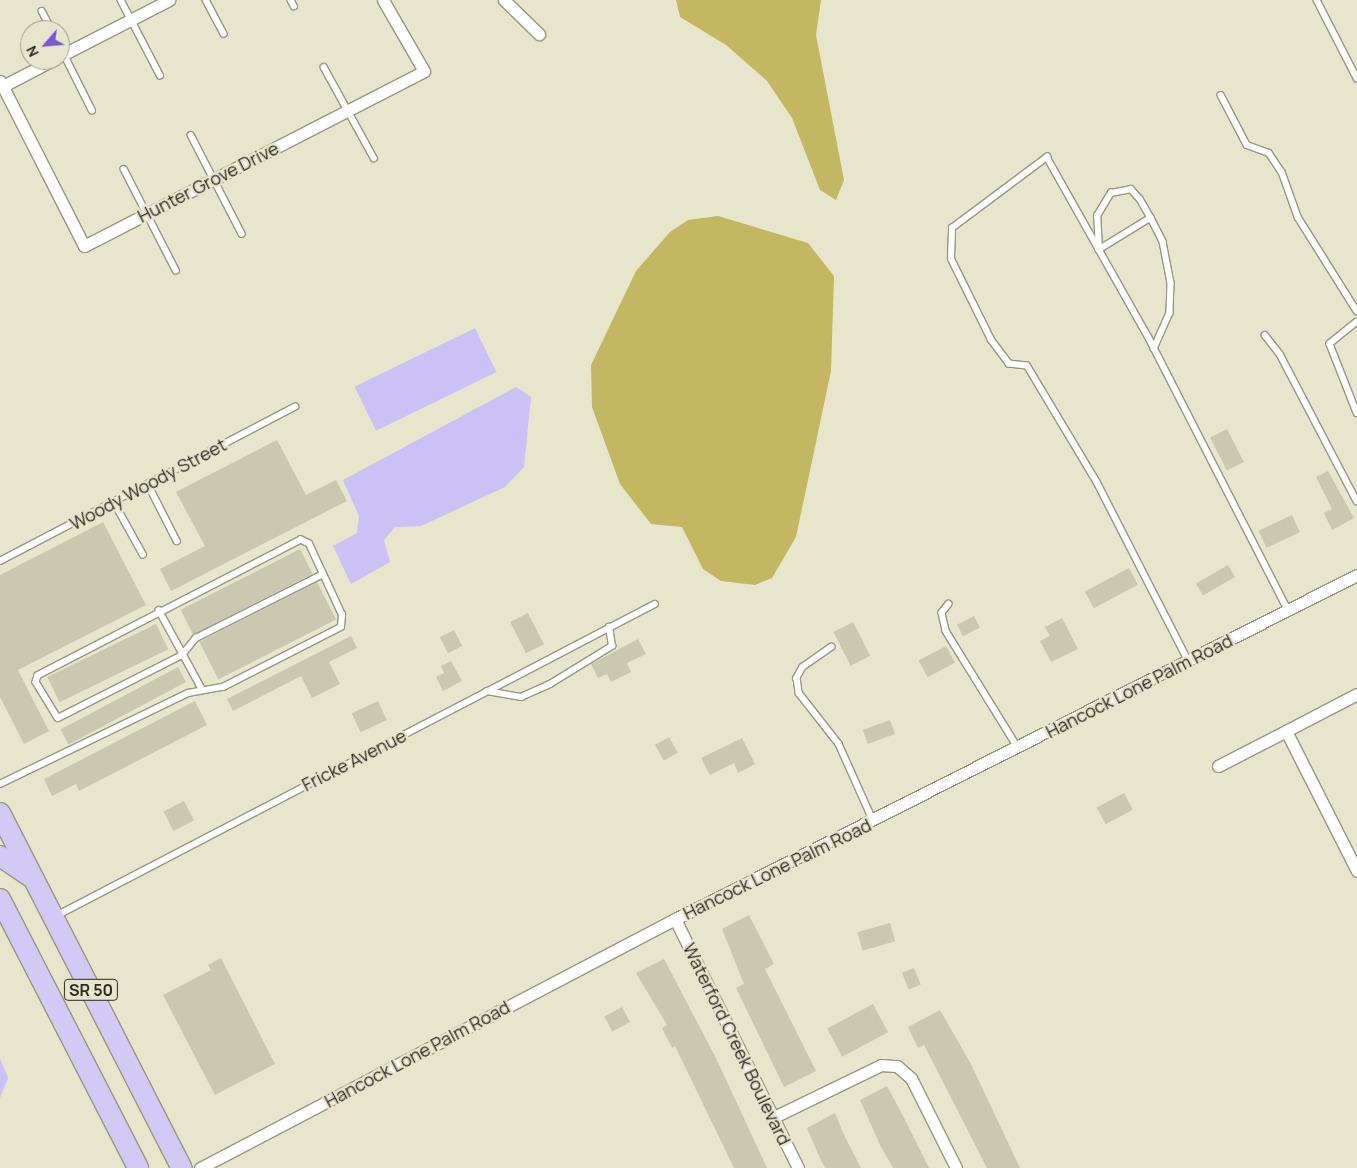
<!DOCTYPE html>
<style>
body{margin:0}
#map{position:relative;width:1357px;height:1168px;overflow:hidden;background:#e8e5cd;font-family:Manrope,sans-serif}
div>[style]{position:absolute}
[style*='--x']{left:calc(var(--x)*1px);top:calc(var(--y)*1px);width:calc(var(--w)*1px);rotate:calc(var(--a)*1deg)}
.green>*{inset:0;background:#c3b762}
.water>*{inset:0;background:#cbc1f5;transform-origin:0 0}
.building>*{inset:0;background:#cbc8b0;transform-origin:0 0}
.roads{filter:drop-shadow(1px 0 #999680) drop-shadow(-1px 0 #999680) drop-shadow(0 1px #999680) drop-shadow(0 -1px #999680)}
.lane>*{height:5.5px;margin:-2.75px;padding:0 2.75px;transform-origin:2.75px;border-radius:2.75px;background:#fff}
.street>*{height:11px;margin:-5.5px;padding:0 5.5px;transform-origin:5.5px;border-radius:5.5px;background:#fff}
.highway>*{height:20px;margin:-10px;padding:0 10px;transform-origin:10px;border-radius:10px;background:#d2caf5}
span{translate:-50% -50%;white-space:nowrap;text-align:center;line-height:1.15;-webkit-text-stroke:5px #e8e5cd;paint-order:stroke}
.shield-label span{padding:1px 4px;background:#e8e5cd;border:1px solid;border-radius:4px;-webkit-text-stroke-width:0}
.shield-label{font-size:16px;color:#2b2a21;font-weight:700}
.street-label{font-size:18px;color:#2b2a21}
.north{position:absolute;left:20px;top:20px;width:50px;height:50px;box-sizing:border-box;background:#e8e5cd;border:1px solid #9c9a88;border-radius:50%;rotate:243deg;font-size:14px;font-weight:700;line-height:20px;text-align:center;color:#2b2a21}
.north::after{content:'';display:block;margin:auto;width:18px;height:22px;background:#7b57d1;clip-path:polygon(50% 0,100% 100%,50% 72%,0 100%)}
</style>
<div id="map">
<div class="green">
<div style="clip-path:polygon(676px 0,821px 0,816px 35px,844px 180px,836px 200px,820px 190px,792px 118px,767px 81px,726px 45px,680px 17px)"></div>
<div style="clip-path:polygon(718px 216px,808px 243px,834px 276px,831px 371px,796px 537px,772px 578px,755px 585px,721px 581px,703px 569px,682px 527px,651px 524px,620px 484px,592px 407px,591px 365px,636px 271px,670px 232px,688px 220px)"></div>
</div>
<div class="water">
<div style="left:475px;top:328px;width:49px;height:134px;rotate:64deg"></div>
<div style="clip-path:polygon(516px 387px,531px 397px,524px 467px,505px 487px,421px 526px,395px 527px,384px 540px,390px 562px,351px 584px,333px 546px,357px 533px,359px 516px,343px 480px)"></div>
<div style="clip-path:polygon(0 1058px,8px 1078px,0 1098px)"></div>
</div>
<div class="building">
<div style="left:1227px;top:429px;width:37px;height:19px;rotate:63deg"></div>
<div style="clip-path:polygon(277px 440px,306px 495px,336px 480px,347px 501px,171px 591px,160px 569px,205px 546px,176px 492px)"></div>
<div style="clip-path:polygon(1328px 471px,1354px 518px,1332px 530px,1324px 513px,1332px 509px,1316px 477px)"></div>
<div style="left:1292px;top:515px;width:19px;height:37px;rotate:65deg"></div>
<div style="clip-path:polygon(103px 522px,146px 605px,18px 670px,49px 731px,24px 744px,0 697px,0 575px)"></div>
<div style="left:300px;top:549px;width:28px;height:134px;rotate:63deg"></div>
<div style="left:1228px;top:565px;width:14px;height:37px;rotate:60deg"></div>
<div style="left:1129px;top:568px;width:19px;height:50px;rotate:62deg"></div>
<div style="left:317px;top:582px;width:42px;height:132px;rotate:63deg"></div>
<div style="left:528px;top:613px;width:35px;height:20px;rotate:63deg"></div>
<div style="left:974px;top:616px;width:13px;height:19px;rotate:63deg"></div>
<div style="clip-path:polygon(1062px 618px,1078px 649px,1051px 662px,1040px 641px,1050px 636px,1045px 627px)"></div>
<div style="left:853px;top:622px;width:38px;height:22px;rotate:63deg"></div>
<div style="left:156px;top:624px;width:28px;height:121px;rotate:64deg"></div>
<div style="left:454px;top:630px;width:18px;height:16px;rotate:63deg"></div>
<div style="clip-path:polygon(351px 636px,357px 648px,329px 662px,340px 684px,312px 698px,301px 676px,233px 711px,227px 699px)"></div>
<div style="clip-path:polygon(638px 639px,646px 654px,627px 663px,631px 672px,611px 682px,607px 674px,598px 678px,591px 664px)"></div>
<div style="left:946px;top:646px;width:19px;height:31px;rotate:62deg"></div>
<div style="clip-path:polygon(451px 661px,462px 681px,443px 691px,436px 677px,444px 673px,441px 666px)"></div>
<div style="left:178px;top:667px;width:17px;height:133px;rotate:62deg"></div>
<div style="clip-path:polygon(195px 701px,207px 725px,79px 791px,76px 784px,52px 796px,44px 779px)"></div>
<div style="left:378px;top:701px;width:21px;height:29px;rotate:65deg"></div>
<div style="left:890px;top:720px;width:15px;height:29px;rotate:70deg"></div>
<div style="left:669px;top:737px;width:18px;height:16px;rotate:61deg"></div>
<div style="clip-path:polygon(742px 738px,755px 764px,738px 773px,734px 763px,710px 775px,701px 758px)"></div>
<div style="left:1124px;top:793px;width:19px;height:31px;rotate:62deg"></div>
<div style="left:184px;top:801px;width:22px;height:23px;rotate:63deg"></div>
<div style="clip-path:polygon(749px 915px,774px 964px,765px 969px,816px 1071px,784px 1087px,736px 988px,744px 984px,722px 929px)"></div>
<div style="left:890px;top:923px;width:19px;height:34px;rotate:74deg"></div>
<div style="clip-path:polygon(221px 958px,275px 1064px,215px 1095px,163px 995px,211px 970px,208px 965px)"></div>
<div style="clip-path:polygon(664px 959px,716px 1058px,767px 1168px,734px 1168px,675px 1046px,672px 1048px,662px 1028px,667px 1025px,636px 973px)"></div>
<div style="left:914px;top:968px;width:18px;height:13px;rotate:68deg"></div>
<div style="left:873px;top:1004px;width:32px;height:52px;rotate:62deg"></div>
<div style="left:622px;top:1007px;width:17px;height:20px;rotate:62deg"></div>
<div style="clip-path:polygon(940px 1010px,971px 1064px,1020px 1168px,987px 1168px,924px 1045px,918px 1048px,908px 1027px)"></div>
<div style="clip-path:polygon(887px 1086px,901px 1112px,929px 1168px,893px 1168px,881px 1147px,860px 1100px)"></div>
<div style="clip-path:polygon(835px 1113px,844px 1135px,861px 1168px,825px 1168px,818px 1154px,807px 1128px)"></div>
</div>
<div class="roads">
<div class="lane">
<div style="--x:121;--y:0;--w:85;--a:62.5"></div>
<div style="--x:206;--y:0;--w:38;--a:62"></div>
<div style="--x:291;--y:0;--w:7;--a:63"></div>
<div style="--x:1317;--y:0;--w:88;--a:62.9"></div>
<div style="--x:42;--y:11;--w:21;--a:62"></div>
<div style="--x:60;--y:46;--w:72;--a:63.4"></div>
<div style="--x:324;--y:67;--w:104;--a:61.2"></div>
<div style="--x:1221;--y:95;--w:56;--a:62.5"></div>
<div style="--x:1247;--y:145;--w:23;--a:20"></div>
<div style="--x:1269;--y:153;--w:23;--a:56"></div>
<div style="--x:1282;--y:172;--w:48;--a:70.4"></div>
<div style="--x:1298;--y:217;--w:111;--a:57.9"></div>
<div style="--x:191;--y:135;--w:111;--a:62.7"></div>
<div style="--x:124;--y:169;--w:114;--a:62.8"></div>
<div style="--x:1151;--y:218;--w:61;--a:148.4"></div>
<div style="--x:1099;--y:250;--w:34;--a:-93"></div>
<div style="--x:1097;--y:216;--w:27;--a:-59"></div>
<div style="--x:1111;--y:193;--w:20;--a:-11"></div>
<div style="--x:1131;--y:189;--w:13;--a:48"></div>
<div style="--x:1140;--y:199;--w:22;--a:60"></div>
<div style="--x:1151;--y:218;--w:27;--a:63"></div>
<div style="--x:1163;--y:242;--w:42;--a:79"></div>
<div style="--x:1171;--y:283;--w:30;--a:92"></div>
<div style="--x:1170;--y:313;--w:39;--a:114"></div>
<div style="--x:1357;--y:322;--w:35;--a:141"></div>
<div style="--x:1330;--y:344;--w:74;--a:68.6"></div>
<div style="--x:1265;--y:335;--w:24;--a:52"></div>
<div style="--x:1280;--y:354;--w:166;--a:62.4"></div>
<div style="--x:148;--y:484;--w:64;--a:63"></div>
<div style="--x:114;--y:502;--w:60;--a:60.9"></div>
<div style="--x:0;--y:561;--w:333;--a:-27.6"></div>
<div style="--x:949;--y:604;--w:11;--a:128"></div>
<div style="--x:942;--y:613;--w:18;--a:77"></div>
<div style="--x:946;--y:631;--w:135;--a:58.3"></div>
<div style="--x:159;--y:610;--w:90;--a:61.4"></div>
<div style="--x:832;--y:647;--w:35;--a:145"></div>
<div style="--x:803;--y:667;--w:13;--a:119"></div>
<div style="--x:797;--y:678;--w:15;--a:82"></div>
<div style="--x:799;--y:693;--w:65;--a:51.9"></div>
<div style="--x:839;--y:744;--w:83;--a:65.9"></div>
<div style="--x:1188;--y:661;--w:200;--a:-117.1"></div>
<div style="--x:1097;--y:483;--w:136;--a:-120.9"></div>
<div style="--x:1027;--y:366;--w:18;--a:-174"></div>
<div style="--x:1009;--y:364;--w:30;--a:-127"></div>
<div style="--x:991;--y:340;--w:90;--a:-116.3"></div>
<div style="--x:951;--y:259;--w:31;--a:-88"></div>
<div style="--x:952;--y:228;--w:119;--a:-36.8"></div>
<div style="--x:1047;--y:157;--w:208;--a:60.6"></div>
<div style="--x:1149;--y:338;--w:305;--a:62.9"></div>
<div style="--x:487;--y:691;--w:35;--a:10"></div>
<div style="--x:521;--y:697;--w:32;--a:-24"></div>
<div style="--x:550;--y:684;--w:73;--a:-31.5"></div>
<div style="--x:612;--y:646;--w:19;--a:-99"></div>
<div style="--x:0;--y:784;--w:209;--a:-25.8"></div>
<div style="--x:188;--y:693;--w:36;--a:-10"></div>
<div style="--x:223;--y:687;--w:132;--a:-27"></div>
<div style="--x:341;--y:627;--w:12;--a:-85"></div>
<div style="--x:342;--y:615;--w:45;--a:-114.9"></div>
<div style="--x:323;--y:574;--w:33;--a:-115"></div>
<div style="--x:309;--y:544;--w:9;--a:-153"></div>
<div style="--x:301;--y:540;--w:296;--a:152.7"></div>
<div style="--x:38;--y:676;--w:6;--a:108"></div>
<div style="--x:36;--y:682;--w:42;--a:58.6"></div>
<div style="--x:58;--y:718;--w:139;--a:-26.9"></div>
<div style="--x:182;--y:655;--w:22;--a:-51"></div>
<div style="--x:196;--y:638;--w:142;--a:-26.7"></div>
<div style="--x:56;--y:916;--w:675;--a:-27.51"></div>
</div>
<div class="street">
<div style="--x:504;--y:0;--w:49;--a:44.2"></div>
<div style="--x:60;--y:56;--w:123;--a:-27.2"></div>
<div style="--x:0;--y:81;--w:185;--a:63"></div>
<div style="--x:84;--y:246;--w:382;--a:-27.2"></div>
<div style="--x:424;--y:71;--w:82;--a:-120"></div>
<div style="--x:3;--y:86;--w:56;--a:-27.5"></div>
<div style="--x:1357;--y:694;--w:80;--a:152.5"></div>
<div style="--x:1286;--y:731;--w:157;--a:63.1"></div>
<div style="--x:1218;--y:766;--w:76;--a:-27.2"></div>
<div style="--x:675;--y:919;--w:278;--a:63.7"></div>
<div style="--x:772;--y:1118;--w:121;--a:-25.9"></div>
<div style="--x:881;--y:1065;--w:16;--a:4"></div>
<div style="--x:897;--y:1066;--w:18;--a:41"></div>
<div style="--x:911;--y:1078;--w:101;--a:63.4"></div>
<div style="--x:200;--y:1168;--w:536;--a:-27.66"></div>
<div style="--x:675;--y:919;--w:764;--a:-26.77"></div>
</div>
<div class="highway">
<div style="--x:0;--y:813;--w:399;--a:62.9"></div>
<div style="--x:0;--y:856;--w:37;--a:34"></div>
<div style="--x:0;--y:899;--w:302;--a:62.8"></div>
</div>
</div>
<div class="shield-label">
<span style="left:91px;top:990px">SR 50</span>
</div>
<div class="street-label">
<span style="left:208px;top:182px;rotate:-27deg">Hunter Grove Drive</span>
<span style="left:148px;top:484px;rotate:-28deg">Woody Woody Street</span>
<span style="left:1139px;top:686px;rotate:-27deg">Hancock Lone Palm Road</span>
<span style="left:354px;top:760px;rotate:-27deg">Fricke Avenue</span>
<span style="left:777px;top:869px;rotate:-26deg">Hancock Lone Palm Road</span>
<span style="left:737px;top:1044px;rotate:64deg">Waterford Creek Boulevard</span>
<span style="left:417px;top:1054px;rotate:-28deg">Hancock Lone Palm Road</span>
</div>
<div class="north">N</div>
</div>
